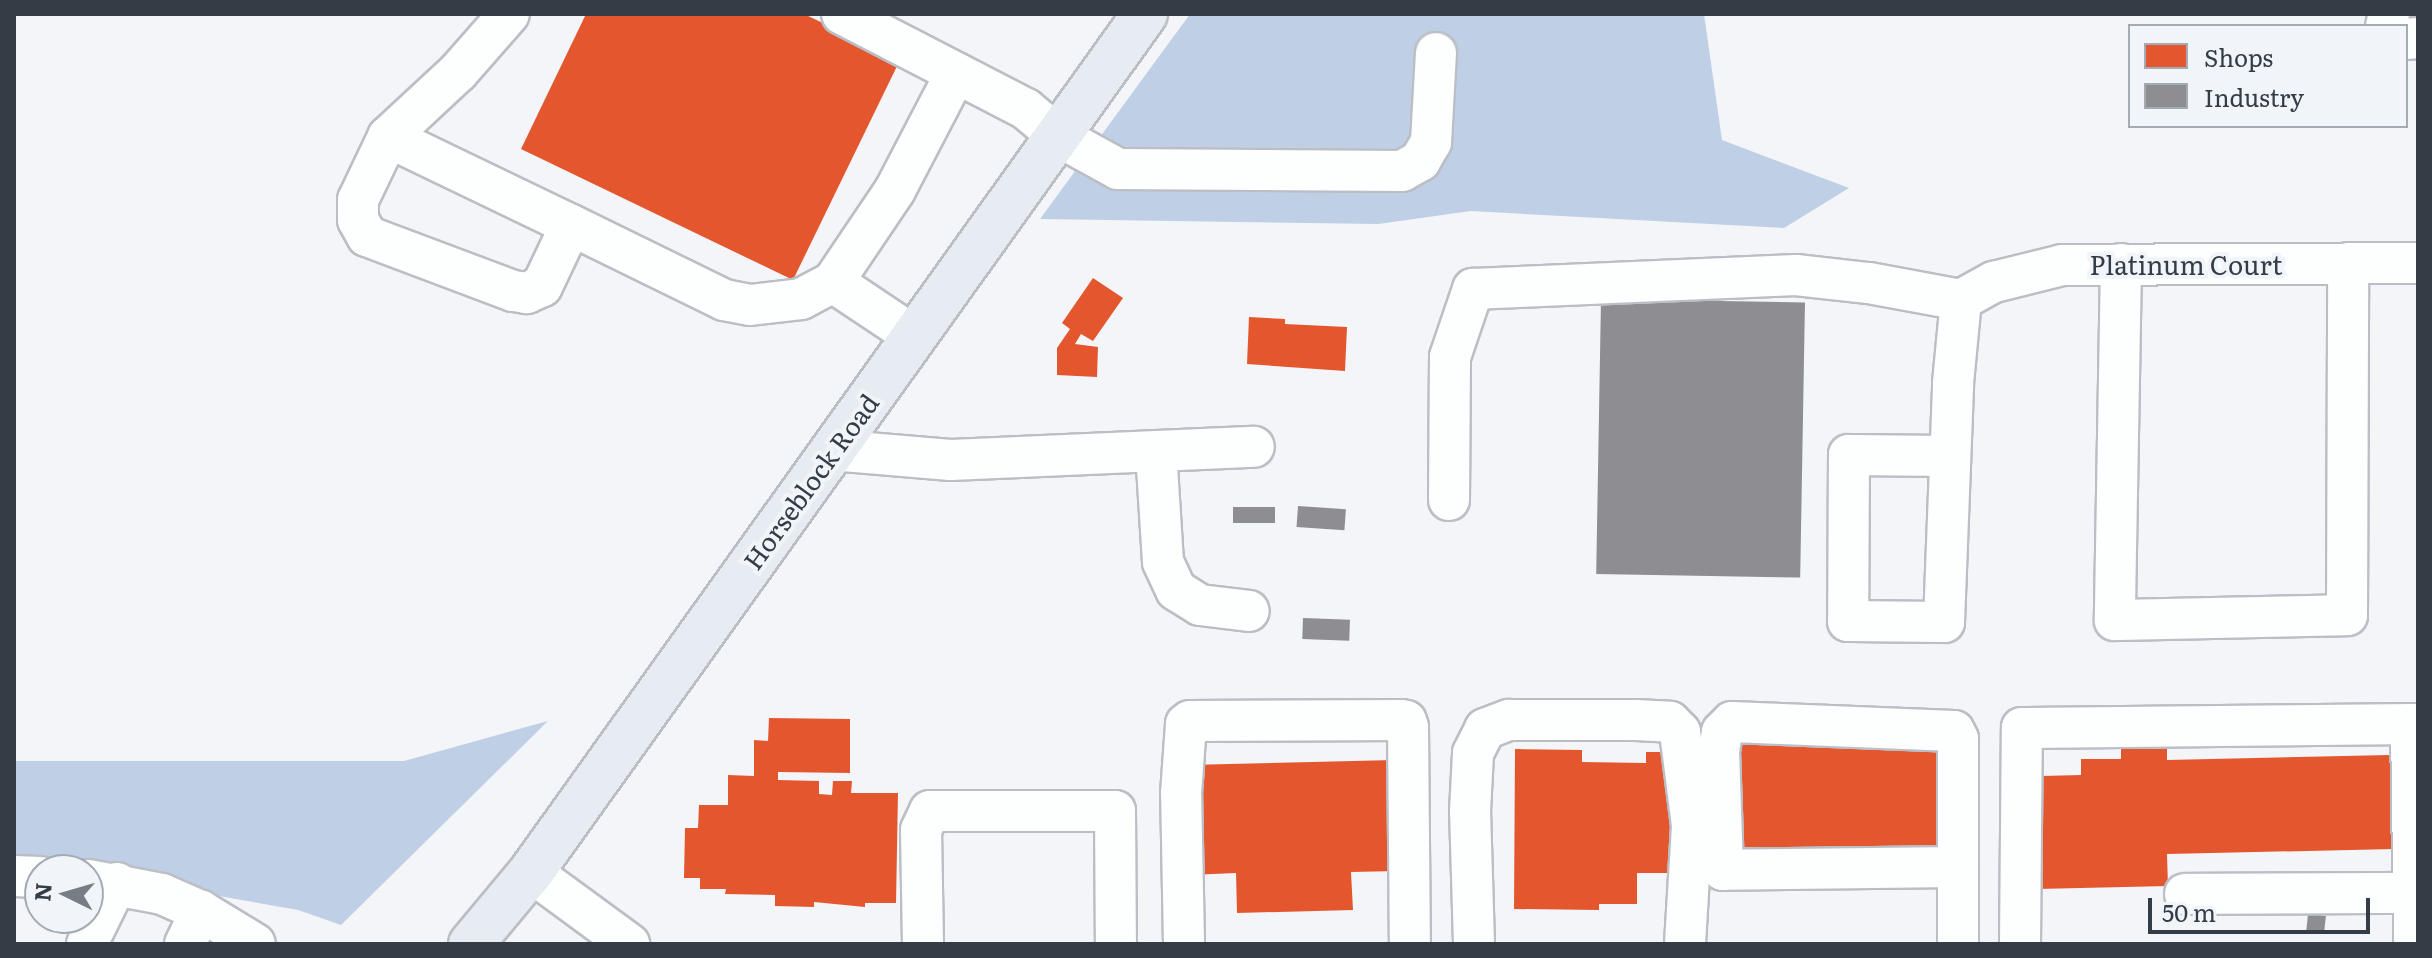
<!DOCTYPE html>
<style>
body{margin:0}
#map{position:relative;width:2432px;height:958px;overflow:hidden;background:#f3f5f8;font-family:Literata,serif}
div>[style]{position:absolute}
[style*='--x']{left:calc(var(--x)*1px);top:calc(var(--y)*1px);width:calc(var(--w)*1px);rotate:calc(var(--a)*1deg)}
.forest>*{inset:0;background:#bfd0e6}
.shops>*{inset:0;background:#e4572e;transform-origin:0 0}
.industry>*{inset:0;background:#8d8d92;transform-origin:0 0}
.roads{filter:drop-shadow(2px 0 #bbbfc5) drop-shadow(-2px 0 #bbbfc5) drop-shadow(0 2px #bbbfc5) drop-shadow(0 -2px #bbbfc5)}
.minor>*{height:40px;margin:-20px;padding:0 20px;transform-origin:20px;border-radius:20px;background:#fdfefe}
.major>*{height:44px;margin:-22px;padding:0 22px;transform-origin:22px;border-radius:22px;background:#e7ecf2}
span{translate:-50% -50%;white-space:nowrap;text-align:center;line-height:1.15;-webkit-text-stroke:8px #f1f5fa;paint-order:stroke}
.street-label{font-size:26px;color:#343c46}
.frame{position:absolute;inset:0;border:16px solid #343c46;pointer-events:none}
.legend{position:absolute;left:2128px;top:24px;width:280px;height:104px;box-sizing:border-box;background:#f1f5fa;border:2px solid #a5abb2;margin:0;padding:10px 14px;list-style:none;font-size:24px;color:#343c46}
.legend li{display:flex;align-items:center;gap:16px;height:40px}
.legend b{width:40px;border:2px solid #a5abb2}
.north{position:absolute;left:24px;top:854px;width:80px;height:80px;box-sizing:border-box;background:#f1f5fa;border:2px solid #a5abb2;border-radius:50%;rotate:275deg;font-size:22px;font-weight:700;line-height:32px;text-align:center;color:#343c46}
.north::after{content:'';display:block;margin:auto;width:28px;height:36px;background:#777d84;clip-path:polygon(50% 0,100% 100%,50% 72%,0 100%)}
.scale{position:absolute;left:2148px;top:898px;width:222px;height:36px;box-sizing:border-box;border:4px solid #343c46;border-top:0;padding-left:10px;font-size:24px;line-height:28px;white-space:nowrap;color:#343c46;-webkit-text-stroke:6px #f1f5fa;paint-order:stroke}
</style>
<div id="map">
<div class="forest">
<div style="clip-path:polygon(1190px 14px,1704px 14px,1722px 140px,1849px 188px,1784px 228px,1471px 211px,1378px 224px,1040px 219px)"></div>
<div style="clip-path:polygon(548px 721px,341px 925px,298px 910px,14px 860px,14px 761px,404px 761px)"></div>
</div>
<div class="shops">
<div style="clip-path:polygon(586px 14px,804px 14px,900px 60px,793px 280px,521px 149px)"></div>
<div style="clip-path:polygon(1093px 278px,1123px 298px,1093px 341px,1081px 334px,1075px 344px,1098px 347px,1097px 377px,1057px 375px,1057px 348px,1070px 329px,1062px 323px)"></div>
<div style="clip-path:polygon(1249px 317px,1285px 319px,1285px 324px,1347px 327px,1345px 371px,1247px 364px)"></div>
<div style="clip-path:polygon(769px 718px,850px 719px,850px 773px,778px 772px,778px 780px,819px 781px,819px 794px,832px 795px,833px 781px,852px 781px,851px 793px,898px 793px,896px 903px,865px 903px,865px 907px,814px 902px,814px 907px,775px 906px,775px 895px,725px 894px,726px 889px,700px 889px,700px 878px,684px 878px,685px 828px,698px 828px,699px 805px,728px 805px,728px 775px,754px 776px,754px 740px,768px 741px)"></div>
<div style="left:1943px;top:741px;width:106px;height:207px;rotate:90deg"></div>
<div style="clip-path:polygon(2167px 743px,2167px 760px,2390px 755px,2394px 849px,2167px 854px,2168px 886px,2037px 889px,2035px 825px,2043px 825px,2042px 776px,2081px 775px,2081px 759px,2121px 759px,2121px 744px)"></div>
<div style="clip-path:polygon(1515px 749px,1582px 750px,1582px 762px,1646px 763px,1646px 752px,1675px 752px,1679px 873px,1637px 873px,1637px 904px,1599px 904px,1599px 910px,1514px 909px)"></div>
<div style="clip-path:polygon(1395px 760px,1398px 871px,1351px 872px,1353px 910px,1237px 913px,1236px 873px,1190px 875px,1187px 765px)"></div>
</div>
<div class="industry">
<div style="left:1601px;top:299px;width:204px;height:275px;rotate:1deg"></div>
<div style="left:1298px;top:506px;width:48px;height:21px;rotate:4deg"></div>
<div style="left:1233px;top:507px;width:42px;height:16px"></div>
<div style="left:1303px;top:618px;width:47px;height:21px;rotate:2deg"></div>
<div style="left:2308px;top:914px;width:18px;height:16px;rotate:6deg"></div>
</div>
<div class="roads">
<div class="minor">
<div style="--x:842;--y:14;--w:207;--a:27.3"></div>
<div style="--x:1026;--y:109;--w:42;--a:40.2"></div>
<div style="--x:1058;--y:136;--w:68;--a:28.8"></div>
<div style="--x:1118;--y:169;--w:284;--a:0.4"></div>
<div style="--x:1402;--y:171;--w:21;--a:-29"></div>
<div style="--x:1420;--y:161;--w:22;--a:-60"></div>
<div style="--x:1431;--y:142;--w:89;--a:-86.8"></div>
<div style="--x:2386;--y:26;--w:12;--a:-76"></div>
<div style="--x:2406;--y:39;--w:12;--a:-5"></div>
<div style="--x:388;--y:137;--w:96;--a:-42.9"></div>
<div style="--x:458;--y:72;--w:77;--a:-48.7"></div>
<div style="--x:571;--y:225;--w:68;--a:115.4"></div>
<div style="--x:542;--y:286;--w:17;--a:155"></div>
<div style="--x:527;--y:293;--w:14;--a:-172"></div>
<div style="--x:513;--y:291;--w:156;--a:-159.4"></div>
<div style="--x:367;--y:236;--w:18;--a:-119"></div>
<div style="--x:358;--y:220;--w:20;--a:-90"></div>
<div style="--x:358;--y:200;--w:70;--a:-64.5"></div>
<div style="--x:388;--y:137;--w:203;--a:25.7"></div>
<div style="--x:571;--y:225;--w:170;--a:26.1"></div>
<div style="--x:724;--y:300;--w:26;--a:11"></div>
<div style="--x:750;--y:305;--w:51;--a:-6.7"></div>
<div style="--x:801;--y:299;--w:36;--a:-28"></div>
<div style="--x:833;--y:282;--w:97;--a:33.7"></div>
<div style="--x:2121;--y:264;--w:356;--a:91"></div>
<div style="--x:2115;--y:620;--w:232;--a:-1.2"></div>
<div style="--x:2347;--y:615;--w:352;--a:-89.8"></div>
<div style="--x:833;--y:282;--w:111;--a:-56"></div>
<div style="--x:895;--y:190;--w:132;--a:-62.5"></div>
<div style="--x:1961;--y:300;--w:38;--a:-29"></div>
<div style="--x:1994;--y:282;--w:70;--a:-14"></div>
<div style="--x:2062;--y:265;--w:356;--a:-0.3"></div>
<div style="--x:832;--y:450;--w:119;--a:4.8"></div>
<div style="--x:951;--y:460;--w:303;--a:-2.5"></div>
<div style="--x:1156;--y:451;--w:111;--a:86.4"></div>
<div style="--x:1163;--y:562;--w:31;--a:65"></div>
<div style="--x:1176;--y:590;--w:28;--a:32"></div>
<div style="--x:1200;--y:605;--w:49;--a:7"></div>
<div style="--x:1950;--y:456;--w:101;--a:-179.4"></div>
<div style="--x:1849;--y:455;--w:166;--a:90.3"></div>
<div style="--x:1848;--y:621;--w:96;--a:0.6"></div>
<div style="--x:1944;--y:622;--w:239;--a:-87.8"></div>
<div style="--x:1953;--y:383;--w:83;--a:-84.5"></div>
<div style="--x:1449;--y:500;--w:143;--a:-89.6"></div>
<div style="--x:1450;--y:357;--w:72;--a:-71.3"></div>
<div style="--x:1473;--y:289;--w:323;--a:-2.5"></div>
<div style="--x:1796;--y:275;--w:73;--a:6.3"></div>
<div style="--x:1869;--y:283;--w:94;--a:10.5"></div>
<div style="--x:2411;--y:724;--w:220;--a:89.2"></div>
<div style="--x:1958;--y:867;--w:235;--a:179.3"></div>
<div style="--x:1723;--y:870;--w:119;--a:-91.9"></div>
<div style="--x:1719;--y:751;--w:19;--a:-81"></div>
<div style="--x:1722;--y:732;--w:14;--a:-45"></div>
<div style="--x:1732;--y:722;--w:222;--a:2.3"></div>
<div style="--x:1954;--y:731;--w:9;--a:63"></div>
<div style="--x:1958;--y:739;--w:205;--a:90"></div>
<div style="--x:531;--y:872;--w:122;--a:36.3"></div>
<div style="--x:14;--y:876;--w:26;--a:2"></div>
<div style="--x:88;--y:880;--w:75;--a:10.7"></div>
<div style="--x:162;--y:894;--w:43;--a:23.6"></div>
<div style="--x:201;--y:911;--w:63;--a:31.4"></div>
<div style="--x:2185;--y:894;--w:228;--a:-0.3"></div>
<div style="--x:87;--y:944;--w:68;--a:-63.8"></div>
<div style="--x:185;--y:944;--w:37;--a:-64"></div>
<div style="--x:923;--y:944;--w:114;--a:-91"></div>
<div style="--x:921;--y:830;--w:21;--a:-65"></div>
<div style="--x:930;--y:811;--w:185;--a:0"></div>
<div style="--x:1115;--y:811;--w:133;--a:89.6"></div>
<div style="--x:1184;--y:944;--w:150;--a:-91.1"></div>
<div style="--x:1181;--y:794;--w:70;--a:-85.9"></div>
<div style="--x:1186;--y:724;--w:5;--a:-37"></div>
<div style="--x:1190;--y:721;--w:211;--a:-0.3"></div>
<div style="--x:1401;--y:720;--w:5;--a:11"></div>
<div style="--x:1406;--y:721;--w:6;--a:72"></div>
<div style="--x:1408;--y:727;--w:217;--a:89.5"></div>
<div style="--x:1474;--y:944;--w:133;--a:-91.7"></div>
<div style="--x:1470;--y:811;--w:58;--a:-87"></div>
<div style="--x:1473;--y:753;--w:27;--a:-63"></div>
<div style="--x:1485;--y:729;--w:26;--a:-21"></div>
<div style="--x:1509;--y:720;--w:127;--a:0"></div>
<div style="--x:1636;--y:720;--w:34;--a:3"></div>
<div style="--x:1670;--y:722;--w:14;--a:45"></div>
<div style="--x:1680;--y:732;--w:95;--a:82.7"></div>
<div style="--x:1692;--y:826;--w:118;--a:93.4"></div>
<div style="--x:2020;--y:944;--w:216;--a:-89.5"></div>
<div style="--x:2022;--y:728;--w:396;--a:-0.6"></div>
</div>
<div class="major">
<div style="--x:471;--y:944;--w:94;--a:-50.2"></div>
<div style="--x:531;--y:872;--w:1055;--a:-54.41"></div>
</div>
</div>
<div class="street-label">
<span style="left:2186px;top:264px">Platinum Court</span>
<span style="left:810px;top:481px;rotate:-54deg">Horseblock Road</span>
</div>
<div class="frame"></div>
<ul class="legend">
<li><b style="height:22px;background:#e4572e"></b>Shops</li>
<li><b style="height:22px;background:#8d8d92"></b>Industry</li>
</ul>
<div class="north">N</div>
<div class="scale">50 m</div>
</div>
